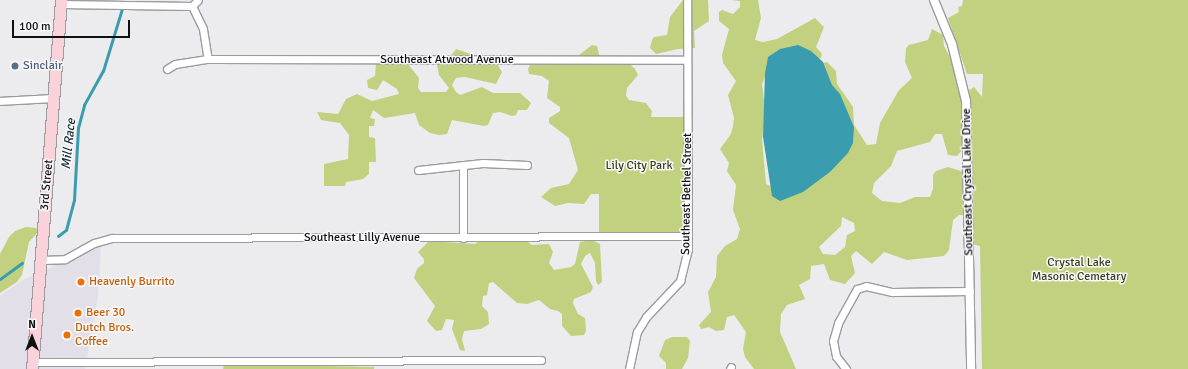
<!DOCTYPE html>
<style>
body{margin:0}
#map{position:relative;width:1188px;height:369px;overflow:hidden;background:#ecebee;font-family:Signika,sans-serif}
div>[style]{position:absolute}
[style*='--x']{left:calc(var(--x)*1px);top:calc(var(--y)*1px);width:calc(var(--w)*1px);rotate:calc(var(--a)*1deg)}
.built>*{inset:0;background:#e2dfe9}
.green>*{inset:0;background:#c2d17f}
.water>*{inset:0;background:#399daf}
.stream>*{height:2.5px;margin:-1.25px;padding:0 1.25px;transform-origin:1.25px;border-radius:1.25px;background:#399daf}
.roads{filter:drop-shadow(1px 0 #9c9b9e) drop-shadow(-1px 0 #9c9b9e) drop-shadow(0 1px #9c9b9e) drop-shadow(0 -1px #9c9b9e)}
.minor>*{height:7px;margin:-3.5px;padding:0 3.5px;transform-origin:3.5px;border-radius:3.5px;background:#fff}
.tertiary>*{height:8px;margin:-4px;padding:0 4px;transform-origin:4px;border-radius:4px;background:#fff}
.trunk>*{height:11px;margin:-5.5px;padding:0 5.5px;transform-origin:5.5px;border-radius:5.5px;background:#fad2da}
.dots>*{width:11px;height:11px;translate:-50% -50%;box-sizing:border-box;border:2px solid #f9f8fb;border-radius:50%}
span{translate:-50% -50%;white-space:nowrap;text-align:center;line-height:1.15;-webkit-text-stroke:3px #f9f8fb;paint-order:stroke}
.street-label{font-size:12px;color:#101011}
.service-label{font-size:12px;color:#4e5e75}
.left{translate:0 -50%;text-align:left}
.park-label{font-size:12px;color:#394019}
.food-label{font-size:12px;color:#c56008}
.water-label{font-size:13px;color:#172e32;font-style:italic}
.north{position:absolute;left:12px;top:317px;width:40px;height:40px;-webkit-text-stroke:3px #f9f8fb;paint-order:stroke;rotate:0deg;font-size:11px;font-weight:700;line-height:16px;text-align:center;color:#101011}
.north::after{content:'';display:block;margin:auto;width:14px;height:18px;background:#101011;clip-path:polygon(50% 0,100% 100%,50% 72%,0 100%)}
.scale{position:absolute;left:12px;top:20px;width:118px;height:18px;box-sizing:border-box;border:2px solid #101011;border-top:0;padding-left:5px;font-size:12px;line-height:14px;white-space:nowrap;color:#101011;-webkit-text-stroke:3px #f9f8fb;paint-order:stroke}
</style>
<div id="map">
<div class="built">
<div style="clip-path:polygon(101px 245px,98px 296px,85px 369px,0 369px,0 296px,23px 280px)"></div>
</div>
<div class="green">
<div style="clip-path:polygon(683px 0,708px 0,709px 21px,694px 31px,695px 48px,678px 49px,656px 54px,650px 48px,652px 40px,654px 37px,667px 35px,670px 17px)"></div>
<div style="clip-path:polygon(evenodd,731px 0,758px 0,761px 18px,755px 40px,763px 42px,777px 39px,815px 18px,824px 27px,816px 47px,822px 54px,821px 58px,767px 72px,762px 84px,766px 116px,762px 139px,766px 184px,774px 188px,835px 98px,822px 63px,827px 62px,836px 71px,837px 84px,853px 107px,854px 125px,867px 145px,876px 144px,880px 123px,899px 90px,912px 78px,905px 62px,906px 48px,909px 45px,928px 40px,932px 29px,943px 35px,944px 46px,956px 68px,955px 78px,958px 91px,967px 92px,974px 87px,982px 97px,983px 74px,967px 74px,948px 18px,959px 12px,958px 7px,962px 6px,963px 0,1188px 0,1188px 369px,982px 369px,980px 246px,968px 243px,964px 215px,959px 215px,953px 220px,949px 250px,944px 256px,907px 260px,884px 252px,872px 264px,856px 251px,851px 256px,855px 273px,845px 284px,830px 280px,824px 264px,811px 266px,810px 279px,799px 285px,805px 299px,787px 305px,781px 314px,780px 332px,796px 369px,754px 369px,745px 357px,743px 349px,746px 332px,734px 315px,727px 317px,724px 330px,716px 331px,709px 327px,701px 329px,699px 325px,711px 312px,708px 292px,716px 277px,717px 256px,725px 246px,737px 239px,740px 229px,733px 210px,736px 185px,727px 171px,729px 163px,720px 149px,731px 134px,733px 126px,734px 118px,728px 95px,736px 81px,723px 63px,722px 55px,729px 29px,719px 21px,719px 12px,722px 10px,733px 14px,740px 7px,740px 1px,731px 0,935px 134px,942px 134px,948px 155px,957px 156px,963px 149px,967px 151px,965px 168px,961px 171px,948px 167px,936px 171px,933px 175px,933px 189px,930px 197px,915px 197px,900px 203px,882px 201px,872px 193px,874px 183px,891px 166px,897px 151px,930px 142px,935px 134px,731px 0,842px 217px,854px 223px,855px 231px,847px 235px,845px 247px,835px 255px,823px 254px,819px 247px,841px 226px,842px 217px)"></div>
<div style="clip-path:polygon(592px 45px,597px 46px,601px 63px,611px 65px,628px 62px,635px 69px,638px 75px,627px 88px,626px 96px,629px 100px,646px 103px,652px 111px,651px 117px,688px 117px,688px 236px,599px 237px,599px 194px,591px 194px,584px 204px,568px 203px,555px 206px,541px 197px,551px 188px,569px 184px,578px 170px,569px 138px,549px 123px,549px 118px,560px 111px,560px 107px,547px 98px,549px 81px,542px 76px,529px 74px,528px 69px,530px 65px,553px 65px,561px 60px,574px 59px)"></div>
<div style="clip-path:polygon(456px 49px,477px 56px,484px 61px,496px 62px,502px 72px,496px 84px,465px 77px,456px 78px,452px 85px,456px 92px,460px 95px,482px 87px,493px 93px,520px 93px,531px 103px,527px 110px,518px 110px,516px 115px,512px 116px,500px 112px,493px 113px,488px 125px,484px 126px,452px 120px,447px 134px,439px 135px,430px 133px,419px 125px,415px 113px,384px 118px,373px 110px,370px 118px,375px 119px,374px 126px,369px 126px,369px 137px,375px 138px,376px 162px,369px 162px,369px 174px,363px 179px,346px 182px,345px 186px,324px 186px,324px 164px,348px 159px,349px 135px,340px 123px,321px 120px,317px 112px,338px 114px,346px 99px,357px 94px,372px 101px,399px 94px,397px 89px,383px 80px,377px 90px,368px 88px,367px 80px,375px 76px,376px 63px,408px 64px,419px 78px,418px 88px,421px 92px,446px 92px,449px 88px,439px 75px,437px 65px,439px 61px,448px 59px)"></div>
<div style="clip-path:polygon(26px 227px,36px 228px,38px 232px,29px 242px,22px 275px,17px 282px,0 293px,0 254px,9px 237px,15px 231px)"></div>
<div style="clip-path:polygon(518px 235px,532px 245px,549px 244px,553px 252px,549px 263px,554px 270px,571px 267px,575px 264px,580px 242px,592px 240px,600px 244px,602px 282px,598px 285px,596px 281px,595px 263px,590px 253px,585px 256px,581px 264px,593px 287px,591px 292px,574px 299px,573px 303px,578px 314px,585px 318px,586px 331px,584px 335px,571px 336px,562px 326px,562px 314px,558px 311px,550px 309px,539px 300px,527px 304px,517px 303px,493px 282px,489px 283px,487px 295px,483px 296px,482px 306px,488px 312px,489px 324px,481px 329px,464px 331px,462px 339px,465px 351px,460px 350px,452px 329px,454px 320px,446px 319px,442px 330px,436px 331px,427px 321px,435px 306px,414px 278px,417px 269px,424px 263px,424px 259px,418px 252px,429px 241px,475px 244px,482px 239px,490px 237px,498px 240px)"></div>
<div style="clip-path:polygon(672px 337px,687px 337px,690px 341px,688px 358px,682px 369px,666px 369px,666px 363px,659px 356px,665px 340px)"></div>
<div style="clip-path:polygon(224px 364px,374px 367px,374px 369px,223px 369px)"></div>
</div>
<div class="water">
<div style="clip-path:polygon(798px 45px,811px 51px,823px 62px,832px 85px,840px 94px,854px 127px,853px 143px,848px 153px,830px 172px,803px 192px,780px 201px,772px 196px,763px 137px,765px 73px,768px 57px,780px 49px)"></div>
</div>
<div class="stream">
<div style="--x:58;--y:236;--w:10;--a:-37"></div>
<div style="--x:66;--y:230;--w:31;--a:-75"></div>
<div style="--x:74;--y:200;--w:72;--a:-86.8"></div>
<div style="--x:78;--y:128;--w:24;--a:-75"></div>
<div style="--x:84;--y:105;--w:39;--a:-61"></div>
<div style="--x:103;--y:71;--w:65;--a:-73"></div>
<div style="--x:0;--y:279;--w:27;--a:-36"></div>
</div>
<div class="roads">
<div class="minor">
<div style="--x:61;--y:4;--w:131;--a:0.9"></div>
<div style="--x:192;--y:6;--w:8;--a:-45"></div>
<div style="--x:192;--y:6;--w:25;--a:64"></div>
<div style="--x:203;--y:29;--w:30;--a:81"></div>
<div style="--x:167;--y:69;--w:9;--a:-32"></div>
<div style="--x:175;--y:64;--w:33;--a:-9"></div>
<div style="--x:208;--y:59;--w:479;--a:0.1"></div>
<div style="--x:0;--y:101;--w:54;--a:-3.2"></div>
<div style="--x:463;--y:165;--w:73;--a:90"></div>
<div style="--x:418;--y:170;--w:65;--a:-6.1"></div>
<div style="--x:483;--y:163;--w:44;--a:2.6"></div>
<div style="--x:40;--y:260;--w:25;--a:-2"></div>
<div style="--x:65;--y:259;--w:33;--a:-29"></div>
<div style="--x:94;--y:243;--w:19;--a:-16"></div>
<div style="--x:112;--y:238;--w:576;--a:-0.2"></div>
<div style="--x:32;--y:362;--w:509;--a:-0.23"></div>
<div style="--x:629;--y:369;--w:38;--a:-78"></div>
<div style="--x:637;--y:332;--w:17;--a:-59"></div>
<div style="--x:646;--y:317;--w:50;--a:-46.6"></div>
<div style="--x:680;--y:281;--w:33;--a:-76"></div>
<div style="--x:688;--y:249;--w:249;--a:-90.2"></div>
<div style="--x:730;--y:369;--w:2;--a:-63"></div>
<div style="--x:846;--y:369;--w:16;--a:-128"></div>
<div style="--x:836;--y:356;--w:15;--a:-101"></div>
<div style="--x:833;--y:341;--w:19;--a:-74"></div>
<div style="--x:838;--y:323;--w:39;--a:-61"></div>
<div style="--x:857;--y:289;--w:9;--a:-18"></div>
<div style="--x:866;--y:286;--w:27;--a:13"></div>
<div style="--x:892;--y:292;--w:78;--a:-0.7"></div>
</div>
<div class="tertiary">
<div style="--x:934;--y:0;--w:48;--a:67.8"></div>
<div style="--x:952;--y:44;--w:59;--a:76.2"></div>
<div style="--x:966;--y:101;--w:268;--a:88.9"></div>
</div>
<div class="trunk">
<div style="--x:32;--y:369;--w:370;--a:-85.5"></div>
</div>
</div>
<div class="dots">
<div style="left:15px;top:66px;background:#5c6f8a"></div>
<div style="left:81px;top:282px;background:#e8710a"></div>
<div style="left:78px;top:313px;background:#e8710a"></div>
<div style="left:67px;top:335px;background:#e8710a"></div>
</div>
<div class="street-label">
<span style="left:447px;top:60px">Southeast Atwood Avenue</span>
<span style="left:968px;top:182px;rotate:-91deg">Southeast Crystal Lake Drive</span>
<span style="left:47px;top:185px;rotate:-85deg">3rd Street</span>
<span style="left:687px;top:194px;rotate:-89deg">Southeast Bethel Street</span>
<span style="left:362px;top:238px">Southeast Lilly Avenue</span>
</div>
<div class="service-label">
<span class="left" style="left:23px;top:66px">Sinclair</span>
</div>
<div class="park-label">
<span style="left:639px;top:166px">Lily City Park</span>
<span style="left:1079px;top:270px">Crystal Lake<br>Masonic Cemetary</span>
</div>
<div class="food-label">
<span class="left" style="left:89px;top:282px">Heavenly Burrito</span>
<span class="left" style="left:86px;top:313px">Beer 30</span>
<span class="left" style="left:75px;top:335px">Dutch Bros.<br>Coffee</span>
</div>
<div class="water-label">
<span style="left:69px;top:144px;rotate:-84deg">Mill Race</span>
</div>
<div class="north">N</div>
<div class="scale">100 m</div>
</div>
